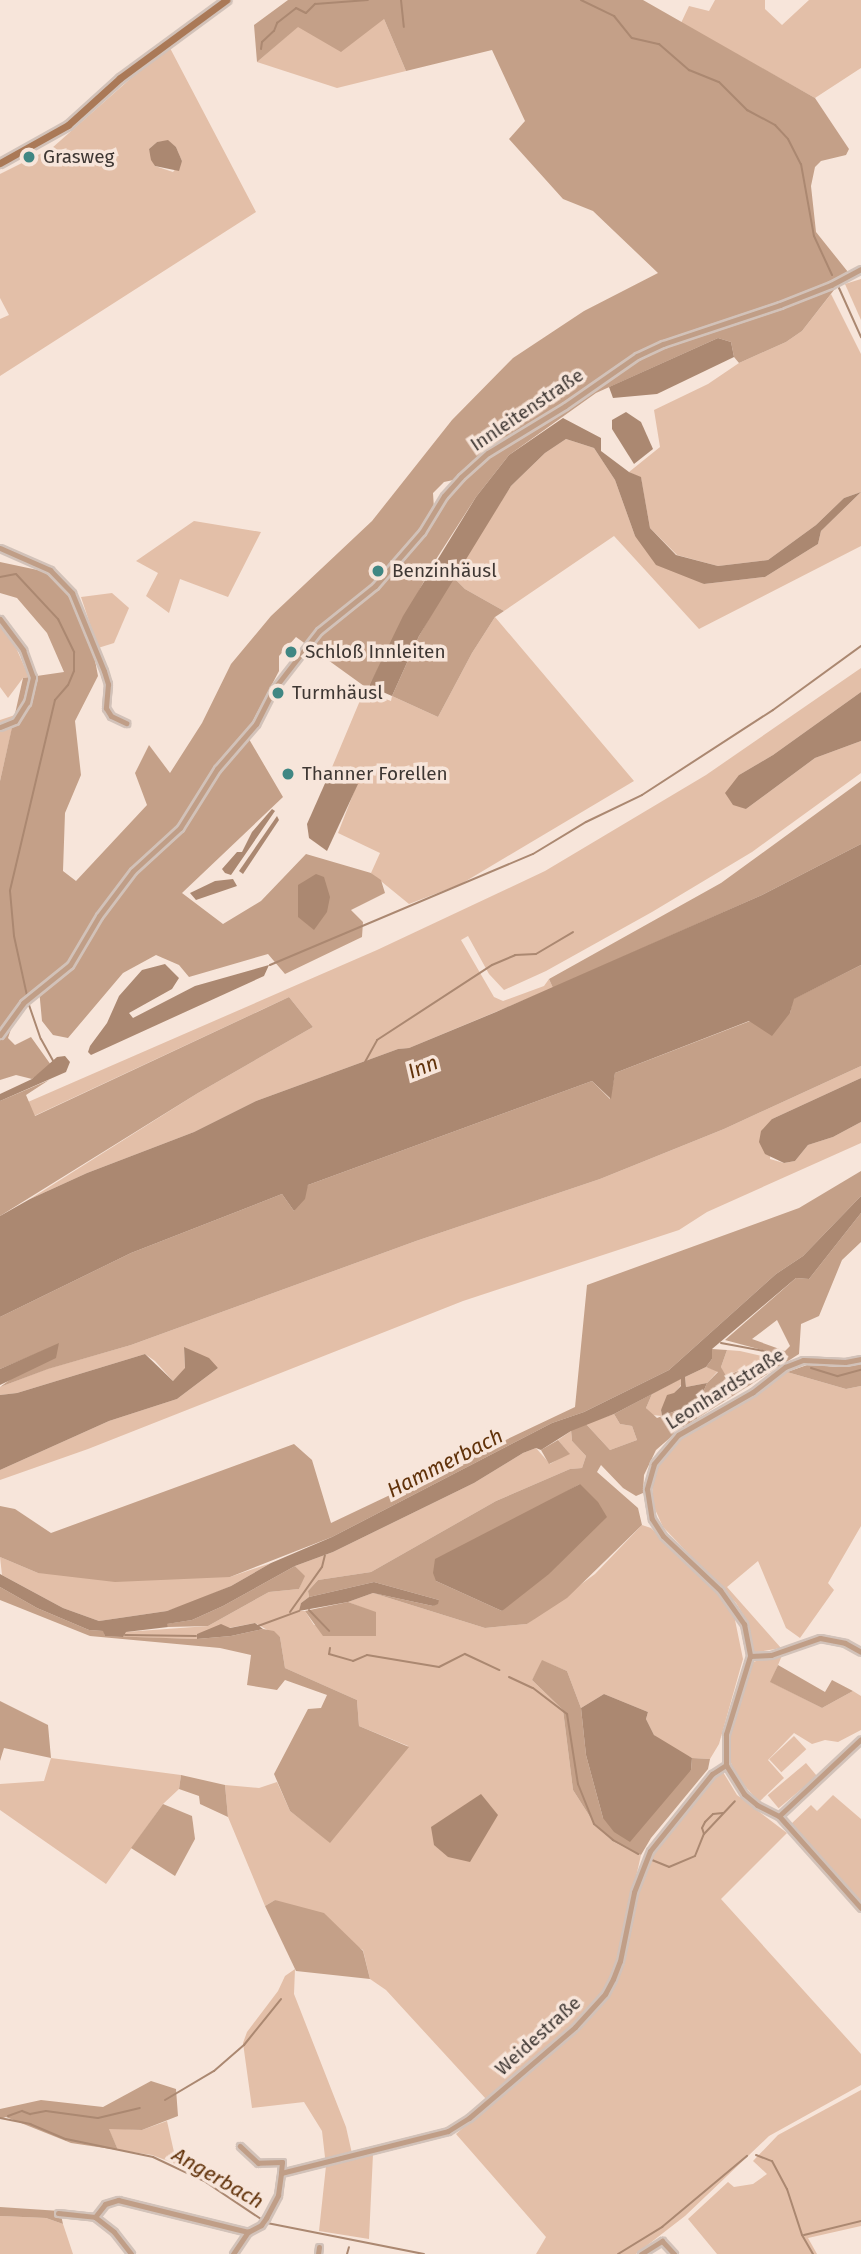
<!DOCTYPE html>
<meta charset="utf-8">
<style>
body{margin:0}
#map{position:relative;width:861px;height:2254px;overflow:hidden;background:#f7e5da;font-family:"Fira Sans",sans-serif}
div>[style]{position:absolute}
[style*='--x']{left:calc(var(--x)*1px);top:calc(var(--y)*1px);width:calc(var(--w)*1px);rotate:calc(var(--a)*1deg)}
.green>*{inset:0;background:#e3bfa8;transform-origin:0 0}
.forest>*{inset:0;background:#c4a088}
.water>*{inset:0;background:#ab8871}
.stream>*{height:2px;margin:-1px;padding:0 1px;transform-origin:1px;border-radius:1px;background:#ab8871}
.roads{filter:drop-shadow(2px 0 #d2c2b9) drop-shadow(-2px 0 #d2c2b9) drop-shadow(0 2px #d2c2b9) drop-shadow(0 -2px #d2c2b9)}
.minor>*{height:5px;margin:-2.5px;padding:0 2.5px;transform-origin:2.5px;border-radius:2.5px;background:#c09e87}
.secondary>*{height:7px;margin:-3.5px;padding:0 3.5px;transform-origin:3.5px;border-radius:3.5px;background:#aa7957}
.dots>*{width:19px;height:19px;translate:-50% -50%;box-sizing:border-box;border:4px solid #f7e5da;border-radius:50%}
span{translate:-50% -50%;white-space:nowrap;text-align:center;line-height:1.15;-webkit-text-stroke:7px #f7e5da;paint-order:stroke}
.poi-label{font-size:19px;color:#3e3733}
.left{translate:0 -50%;text-align:left}
.street-label{font-size:19px;color:#3e3733}
.water-label{font-size:21px;color:#61320a;font-style:italic}
</style>
<div id="map">
<div class="green">
<div style="clip-path:polygon(715px 0,765px 0,765px 9px,782px 25px,809px 0,861px 0,861px 68px,815px 98px,681px 23px,689px 6px,709px 11px)"></div>
<div style="clip-path:polygon(384px 19px,406px 71px,337px 88px,257px 62px,298px 26px)"></div>
<div style="clip-path:polygon(evenodd,170px 48px,256px 212px,0 376px,0 319px,9px 315px,0 298px,0 174px,52px 148px,130px 79px,170px 48px,168px 141px,176px 147px,182px 161px,173px 172px,155px 166px,149px 149px,157px 142px,168px 141px)"></div>
<div style="clip-path:polygon(861px 279px,861px 320px,845px 284px)"></div>
<div style="clip-path:polygon(831px 294px,861px 354px,861px 546px,699px 629px,614px 536px,504px 611px,465px 589px,453px 577px,511px 486px,545px 453px,566px 439px,594px 448px,615px 480px,635px 536px,704px 584px,765px 577px,818px 544px,821px 531px,861px 492px,844px 498px,816px 525px,768px 560px,718px 566px,677px 555px,650px 528px,641px 478px,629px 472px,660px 447px,654px 410px,708px 384px,739px 363px,786px 342px,802px 331px)"></div>
<div style="clip-path:polygon(194px 521px,261px 532px,228px 597px,180px 579px,169px 613px,146px 596px,158px 573px,136px 561px)"></div>
<div style="clip-path:polygon(112px 593px,129px 608px,114px 643px,98px 648px,81px 597px)"></div>
<div style="clip-path:polygon(495px 617px,634px 781px,461px 884px,409px 904px,371px 873px,380px 853px,338px 833px,357px 784px,330px 772px,364px 691px,391px 701px,392px 696px,438px 717px,472px 653px)"></div>
<div style="clip-path:polygon(0 623px,9px 632px,29px 677px,23px 678px,8px 698px,0 687px)"></div>
<div style="clip-path:polygon(861px 668px,861px 692px,773px 755px,739px 775px,746px 809px,815px 758px,861px 741px,861px 773px,752px 852px,652px 912px,546px 971px,504px 990px,489px 974px,468px 936px,461px 940px,494px 997px,503px 1001px,544px 986px,549px 979px,553px 988px,409px 1048px,398px 1049px,256px 1101px,194px 1132px,87px 1173px,30px 1199px,198px 1093px,313px 1027px,289px 997px,34px 1116px,28px 1102px,377px 950px,545px 871px,706px 775px)"></div>
<div style="clip-path:polygon(15px 715px,0 781px,0 720px)"></div>
<div style="clip-path:polygon(861px 1066px,861px 1078px,772px 1119px,770px 1159px,784px 1163px,795px 1161px,808px 1145px,833px 1137px,861px 1122px,861px 1143px,707px 1212px,679px 1230px,463px 1301px,88px 1449px,0 1480px,0 1470px,109px 1421px,177px 1399px,218px 1368px,184px 1348px,185px 1369px,173px 1381px,155px 1361px,145px 1354px,17px 1393px,0 1395px,0 1387px,47px 1369px,131px 1345px,416px 1241px,600px 1179px,724px 1129px)"></div>
<div style="clip-path:polygon(727px 1350px,740px 1351px,770px 1358px,725px 1376px,721px 1367px)"></div>
<div style="clip-path:polygon(706px 1367px,718px 1371px,707px 1383px,686px 1387px,685px 1377px)"></div>
<div style="clip-path:polygon(787px 1372px,846px 1389px,861px 1386px,861px 1526px,828px 1583px,834px 1590px,800px 1638px,786px 1628px,758px 1561px,727px 1587px,781px 1648px,752px 1653px,744px 1616px,736px 1603px,663px 1527px,654px 1507px,652px 1485px,658px 1464px,670px 1445px)"></div>
<div style="clip-path:polygon(682px 1378px,681px 1385px,661px 1410px,662px 1416px,652px 1415px,646px 1408px,652px 1394px)"></div>
<div style="clip-path:polygon(614px 1414px,620px 1424px,632px 1426px,637px 1440px,610px 1450px,586px 1424px)"></div>
<div style="clip-path:polygon(571px 1431px,572px 1441px,586px 1456px,582px 1468px,570px 1469px,496px 1501px,371px 1572px,318px 1580px,308px 1591px,309px 1597px,301px 1603px,300px 1611px,305px 1611px,314px 1625px,376px 1613px,348px 1602px,373px 1593px,485px 1628px,527px 1624px,595px 1574px,642px 1525px,651px 1528px,719px 1593px,734px 1615px,743px 1659px,719px 1744px,710px 1759px,692px 1758px,669px 1747px,654px 1735px,646px 1719px,648px 1712px,604px 1694px,581px 1708px,567px 1671px,543px 1661px,532px 1680px,563px 1710px,573px 1790px,594px 1823px,612px 1841px,641px 1855px,616px 1964px,609px 1982px,587px 2012px,486px 2099px,386px 1990px,370px 1979px,363px 1950px,275px 1900px,265px 1906px,228px 1817px,225px 1785px,259px 1788px,277px 1782px,290px 1811px,330px 1842px,408px 1746px,359px 1726px,357px 1700px,285px 1668px,280px 1637px,255px 1623px,197px 1634px,197px 1639px,123px 1637px,125px 1632px,208px 1626px,269px 1592px,299px 1589px,304px 1576px,295px 1566px,333px 1552px,474px 1483px,523px 1453px,536px 1448px,550px 1464px,569px 1453px,558px 1440px)"></div>
<div style="clip-path:polygon(0 1557px,38px 1573px,230px 1577px,271px 1563px,231px 1586px,188px 1604px,167px 1611px,99px 1621px,63px 1608px,2px 1575px)"></div>
<div style="clip-path:polygon(783px 1653px,771px 1682px,822px 1708px,853px 1691px,861px 1696px,861px 1730px,838px 1742px,825px 1740px,812px 1744px,794px 1733px,768px 1760px,784px 1778px,759px 1802px,736px 1776px,730px 1760px,729px 1735px,753px 1662px)"></div>
<div style="left:794px;top:1736px;width:18px;height:34px;rotate:47deg"></div>
<div style="clip-path:polygon(51px 1758px,181px 1775px,179px 1789px,163px 1804px,106px 1884px,0 1810px,0 1784px,44px 1781px)"></div>
<div style="left:806px;top:1763px;width:17px;height:50px;rotate:50deg"></div>
<div style="clip-path:polygon(723px 1772px,737px 1795px,787px 1833px,721px 1899px,861px 2054px,861px 2085px,769px 2136px,685px 2216px,636px 2254px,536px 2254px,546px 2237px,456px 2134px,585px 2021px,611px 1990px,623px 1959px,641px 1873px,648px 1857px,651px 1859px,667px 1832px,711px 1781px)"></div>
<div style="clip-path:polygon(833px 1795px,861px 1819px,861px 1904px,790px 1825px,811px 1805px,817px 1811px)"></div>
<div style="clip-path:polygon(295px 1969px,294px 1994px,346px 2127px,353px 2158px,373px 2154px,369px 2239px,319px 2231px,326px 2166px,322px 2131px,304px 2102px,252px 2108px,243px 2043px,247px 2032px,278px 1991px,285px 1976px)"></div>
<div style="clip-path:polygon(861px 2090px,861px 2226px,808px 2238px,817px 2254px,717px 2254px,688px 2219px,728px 2182px,734px 2187px,753px 2184px,767px 2174px,753px 2161px,778px 2135px)"></div>
<div style="clip-path:polygon(167px 2121px,174px 2152px,194px 2171px,152px 2155px,118px 2150px,108px 2128px,142px 2130px)"></div>
<div style="clip-path:polygon(0 2216px,46px 2218px,63px 2224px,73px 2254px,0 2254px)"></div>
</div>
<div class="forest">
<div style="clip-path:polygon(evenodd,288px 0,643px 0,815px 98px,849px 149px,846px 155px,821px 161px,815px 167px,811px 186px,816px 232px,848px 272px,802px 331px,786px 342px,739px 363px,734px 357px,731px 342px,718px 338px,596px 393px,509px 455px,476px 497px,433px 564px,369px 686px,364px 686px,296px 637px,279px 656px,279px 671px,246px 734px,283px 797px,182px 893px,223px 924px,261px 901px,306px 854px,371px 873px,381px 880px,385px 893px,351px 910px,363px 922px,362px 937px,285px 974px,268px 954px,189px 977px,179px 965px,156px 955px,123px 973px,68px 1038px,53px 1035px,42px 1021px,39px 989px,17px 1011px,8px 1038px,15px 1045px,31px 1037px,51px 1065px,32px 1079px,16px 1075px,0 1080px,0 781px,23px 678px,64px 672px,47px 633px,17px 598px,0 593px,0 562px,47px 572px,69px 594px,93px 650px,98px 676px,75px 721px,81px 775px,65px 813px,63px 871px,76px 881px,147px 805px,135px 773px,149px 745px,170px 773px,202px 723px,231px 664px,271px 616px,372px 521px,452px 420px,513px 358px,584px 311px,658px 273px,593px 211px,563px 199px,509px 139px,525px 121px,492px 50px,406px 71px,384px 19px,341px 52px,298px 27px,257px 62px,254px 25px,288px 0,458px 479px,455px 491px,441px 509px,434px 509px,433px 493px,444px 482px,458px 479px)"></div>
<div style="clip-path:polygon(453px 577px,465px 589px,504px 611px,495px 617px,472px 653px,438px 717px,392px 696px,419px 636px)"></div>
<div style="clip-path:polygon(861px 781px,861px 844px,762px 895px,553px 988px,549px 979px,721px 883px)"></div>
<div style="clip-path:polygon(861px 965px,861px 1066px,724px 1129px,600px 1179px,416px 1241px,131px 1345px,48px 1369px,0 1387px,59px 1344px,0 1369px,0 1317px,131px 1253px,282px 1194px,294px 1211px,308px 1185px,592px 1081px,610px 1099px,615px 1073px,750px 1021px,790px 1013px,793px 999px)"></div>
<div style="clip-path:polygon(289px 997px,313px 1027px,198px 1093px,0 1216px,0 1101px,49px 1080px,26px 1095px,35px 1116px)"></div>
<div style="clip-path:polygon(861px 1171px,861px 1196px,803px 1256px,776px 1274px,669px 1370px,584px 1412px,552px 1423px,332px 1537px,230px 1577px,115px 1582px,38px 1573px,0 1557px,0 1506px,15px 1509px,51px 1533px,294px 1444px,312px 1460px,331px 1523px,575px 1407px,587px 1285px,799px 1208px)"></div>
<div style="clip-path:polygon(evenodd,861px 1213px,861px 1242px,842px 1260px,819px 1316px,801px 1324px,799px 1354px,679px 1430px,656px 1450px,644px 1475px,643px 1493px,636px 1496px,623px 1488px,601px 1465px,597px 1472px,638px 1508px,642px 1525px,567px 1598px,527px 1624px,485px 1628px,373px 1593px,433px 1606px,439px 1600px,374px 1582px,309px 1597px,308px 1591px,318px 1580px,371px 1572px,496px 1501px,570px 1469px,582px 1468px,586px 1456px,572px 1441px,571px 1430px,586px 1424px,610px 1450px,637px 1440px,632px 1426px,620px 1424px,614px 1414px,652px 1394px,646px 1408px,657px 1418px,689px 1406px,701px 1397px,707px 1383px,718px 1372px,706px 1367px,712px 1359px,712px 1349px,727px 1350px,721px 1367px,726px 1376px,770px 1358px,773px 1353px,725px 1340px,796px 1278px,809px 1279px,861px 1213px,777px 1320px,790px 1346px,785px 1351px,752px 1339px,777px 1320px,861px 1213px,580px 1484px,502px 1611px,436px 1581px,564px 1493px,580px 1484px)"></div>
<div style="clip-path:polygon(861px 1363px,861px 1386px,846px 1389px,787px 1372px,810px 1364px,836px 1367px)"></div>
<div style="clip-path:polygon(558px 1440px,570px 1454px,549px 1464px,541px 1450px)"></div>
<div style="clip-path:polygon(295px 1566px,305px 1576px,299px 1589px,269px 1592px,208px 1626px,168px 1627px,166px 1624px,192px 1620px,223px 1606px)"></div>
<div style="clip-path:polygon(0 1587px,37px 1608px,89px 1630px,104px 1631px,105px 1636px,197px 1639px,231px 1636px,263px 1629px,274px 1631px,280px 1637px,285px 1668px,357px 1700px,359px 1726px,409px 1747px,330px 1843px,290px 1811px,274px 1774px,308px 1709px,321px 1708px,327px 1695px,285px 1680px,277px 1690px,247px 1685px,251px 1655px,220px 1648px,90px 1636px,0 1600px)"></div>
<div style="clip-path:polygon(348px 1602px,376px 1612px,376px 1636px,323px 1636px,305px 1611px)"></div>
<div style="clip-path:polygon(542px 1660px,567px 1671px,581px 1708px,586px 1755px,603px 1818px,691px 1770px,692px 1758px,710px 1759px,708px 1769px,651px 1838px,641px 1855px,612px 1841px,594px 1823px,573px 1790px,563px 1710px,532px 1680px)"></div>
<div style="clip-path:polygon(778px 1665px,825px 1692px,832px 1680px,853px 1691px,822px 1708px,770px 1682px)"></div>
<div style="clip-path:polygon(0 1701px,48px 1725px,51px 1758px,4px 1748px,0 1761px)"></div>
<div style="clip-path:polygon(181px 1775px,225px 1785px,228px 1817px,200px 1804px,199px 1796px,179px 1789px)"></div>
<div style="clip-path:polygon(163px 1804px,192px 1816px,195px 1839px,175px 1876px,131px 1848px)"></div>
<div style="clip-path:polygon(275px 1900px,324px 1913px,363px 1951px,370px 1979px,296px 1971px,265px 1906px)"></div>
<div style="clip-path:polygon(151px 2081px,176px 2089px,178px 2116px,142px 2130px,109px 2129px,118px 2150px,71px 2143px,6px 2117px,0 2119px,0 2109px,41px 2100px,103px 2107px)"></div>
<div style="clip-path:polygon(0 2207px,60px 2211px,63px 2224px,46px 2218px,0 2216px)"></div>
</div>
<div class="water">
<div style="clip-path:polygon(168px 140px,176px 147px,182px 161px,179px 171px,155px 166px,151px 160px,149px 149px,157px 142px)"></div>
<div style="clip-path:polygon(718px 338px,731px 342px,734px 357px,657px 394px,613px 398px,609px 387px)"></div>
<div style="clip-path:polygon(626px 412px,641px 422px,653px 449px,634px 464px,612px 429px,612px 420px)"></div>
<div style="clip-path:polygon(563px 418px,601px 438px,601px 451px,629px 472px,641px 477px,650px 528px,676px 555px,718px 566px,768px 560px,816px 525px,844px 498px,861px 492px,821px 531px,818px 544px,765px 577px,704px 584px,656px 565px,635px 536px,615px 480px,594px 448px,566px 439px,545px 453px,511px 486px,419px 636px,392px 696px,369px 686px,403px 616px,476px 497px,509px 455px)"></div>
<div style="clip-path:polygon(861px 692px,861px 741px,815px 758px,746px 809px,733px 805px,725px 793px,739px 775px,773px 755px)"></div>
<div style="clip-path:polygon(330px 772px,358px 784px,327px 851px,309px 838px,307px 824px)"></div>
<div style="clip-path:polygon(272px 809px,275px 811px,231px 875px,225px 873px,222px 869px,237px 852px,242px 852px,252px 832px)"></div>
<div style="clip-path:polygon(277px 816px,279px 820px,243px 874px,239px 871px)"></div>
<div style="clip-path:polygon(861px 844px,861px 965px,794px 999px,790px 1013px,772px 1036px,749px 1021px,615px 1073px,611px 1099px,592px 1081px,308px 1185px,305px 1199px,294px 1211px,282px 1194px,131px 1253px,0 1317px,0 1216px,30px 1199px,87px 1173px,194px 1132px,256px 1101px,398px 1049px,409px 1048px,496px 1012px,762px 895px)"></div>
<div style="clip-path:polygon(316px 874px,324px 877px,330px 897px,327px 912px,314px 930px,298px 917px,298px 885px)"></div>
<div style="clip-path:polygon(233px 879px,237px 886px,196px 900px,190px 893px,215px 881px)"></div>
<div style="clip-path:polygon(165px 964px,179px 978px,172px 989px,129px 1013px,133px 1018px,195px 986px,269px 965px,264px 976px,91px 1055px,88px 1052px,90px 1046px,107px 1023px,119px 996px,142px 970px)"></div>
<div style="clip-path:polygon(65px 1056px,70px 1062px,66px 1072px,0 1101px,0 1094px,32px 1079px,57px 1057px)"></div>
<div style="clip-path:polygon(861px 1078px,861px 1122px,833px 1137px,808px 1145px,795px 1161px,784px 1163px,765px 1154px,759px 1142px,761px 1131px,772px 1119px)"></div>
<div style="clip-path:polygon(861px 1196px,861px 1213px,809px 1279px,796px 1278px,712px 1349px,712px 1359px,706px 1367px,685px 1377px,686px 1387px,707px 1383px,701px 1397px,689px 1406px,662px 1416px,661px 1410px,667px 1395px,674px 1393px,681px 1386px,681px 1379px,614px 1414px,571px 1431px,541px 1450px,536px 1448px,523px 1453px,474px 1483px,333px 1552px,295px 1566px,223px 1606px,192px 1620px,167px 1624px,168px 1627px,126px 1632px,123px 1637px,105px 1636px,103px 1631px,89px 1630px,37px 1608px,0 1587px,0 1574px,63px 1608px,99px 1621px,167px 1611px,231px 1586px,271px 1563px,332px 1537px,552px 1423px,584px 1412px,669px 1370px,776px 1274px,803px 1256px)"></div>
<div style="clip-path:polygon(59px 1343px,56px 1358px,0 1385px,0 1369px)"></div>
<div style="clip-path:polygon(184px 1347px,209px 1358px,218px 1368px,177px 1399px,109px 1421px,0 1470px,0 1395px,17px 1393px,145px 1354px,173px 1381px,185px 1368px)"></div>
<div style="clip-path:polygon(580px 1484px,598px 1502px,607px 1517px,549px 1574px,502px 1611px,436px 1581px,433px 1573px,435px 1559px)"></div>
<div style="clip-path:polygon(374px 1582px,439px 1600px,438px 1604px,433px 1606px,373px 1593px,348px 1602px,299px 1611px,301px 1603px,309px 1597px)"></div>
<div style="clip-path:polygon(255px 1623px,263px 1629px,231px 1636px,197px 1639px,197px 1634px,221px 1624px,230px 1628px)"></div>
<div style="clip-path:polygon(604px 1694px,648px 1712px,646px 1719px,654px 1735px,692px 1758px,691px 1770px,630px 1842px,614px 1832px,603px 1818px,586px 1755px,581px 1708px)"></div>
<div style="clip-path:polygon(481px 1794px,498px 1815px,470px 1862px,448px 1857px,434px 1845px,431px 1827px)"></div>
</div>
<div class="stream">
<div style="--x:401;--y:0;--w:27;--a:84"></div>
<div style="--x:581;--y:0;--w:37;--a:26"></div>
<div style="--x:614;--y:16;--w:28;--a:51"></div>
<div style="--x:632;--y:38;--w:28;--a:13"></div>
<div style="--x:659;--y:44;--w:40;--a:41"></div>
<div style="--x:689;--y:70;--w:32;--a:22"></div>
<div style="--x:719;--y:82;--w:40;--a:45"></div>
<div style="--x:747;--y:110;--w:32;--a:28"></div>
<div style="--x:775;--y:125;--w:19;--a:47"></div>
<div style="--x:788;--y:139;--w:28;--a:63"></div>
<div style="--x:801;--y:164;--w:73;--a:79.8"></div>
<div style="--x:814;--y:236;--w:43;--a:65.2"></div>
<div style="--x:261;--y:49;--w:7;--a:-82"></div>
<div style="--x:262;--y:42;--w:16;--a:-43"></div>
<div style="--x:274;--y:31;--w:9;--a:-69"></div>
<div style="--x:277;--y:23;--w:24;--a:-38"></div>
<div style="--x:296;--y:8;--w:11;--a:27"></div>
<div style="--x:306;--y:13;--w:13;--a:-45"></div>
<div style="--x:315;--y:4;--w:53;--a:-4.3"></div>
<div style="--x:839;--y:288;--w:54;--a:65.8"></div>
<div style="--x:0;--y:577;--w:16;--a:-11"></div>
<div style="--x:16;--y:574;--w:62;--a:47"></div>
<div style="--x:58;--y:619;--w:37;--a:64"></div>
<div style="--x:74;--y:652;--w:19;--a:90"></div>
<div style="--x:74;--y:671;--w:15;--a:113"></div>
<div style="--x:68;--y:685;--w:20;--a:131"></div>
<div style="--x:55;--y:700;--w:196;--a:103.3"></div>
<div style="--x:10;--y:891;--w:45;--a:84.9"></div>
<div style="--x:14;--y:936;--w:71;--a:77.7"></div>
<div style="--x:29;--y:1005;--w:36;--a:71"></div>
<div style="--x:41;--y:1039;--w:26;--a:61"></div>
<div style="--x:270;--y:965;--w:285;--a:-22.9"></div>
<div style="--x:533;--y:854;--w:62;--a:-31.1"></div>
<div style="--x:586;--y:822;--w:62;--a:-25.7"></div>
<div style="--x:642;--y:795;--w:156;--a:-33"></div>
<div style="--x:773;--y:710;--w:109;--a:-36"></div>
<div style="--x:365;--y:1062;--w:25;--a:-61"></div>
<div style="--x:377;--y:1040;--w:137;--a:-33.1"></div>
<div style="--x:492;--y:965;--w:25;--a:-23"></div>
<div style="--x:515;--y:955;--w:21;--a:-3"></div>
<div style="--x:536;--y:954;--w:43;--a:-30.7"></div>
<div style="--x:721;--y:1343;--w:65;--a:10.6"></div>
<div style="--x:811;--y:1368;--w:28;--a:17"></div>
<div style="--x:838;--y:1376;--w:24;--a:-15"></div>
<div style="--x:309;--y:1610;--w:29;--a:46"></div>
<div style="--x:290;--y:1612;--w:55;--a:-54.6"></div>
<div style="--x:322;--y:1567;--w:12;--a:-76"></div>
<div style="--x:258;--y:1626;--w:44;--a:-20.1"></div>
<div style="--x:125;--y:1635;--w:71;--a:0.8"></div>
<div style="--x:330;--y:1648;--w:6;--a:99"></div>
<div style="--x:329;--y:1654;--w:25;--a:16"></div>
<div style="--x:353;--y:1661;--w:15;--a:-23"></div>
<div style="--x:367;--y:1655;--w:73;--a:9.5"></div>
<div style="--x:439;--y:1667;--w:29;--a:-27"></div>
<div style="--x:465;--y:1654;--w:38;--a:25"></div>
<div style="--x:509;--y:1677;--w:26;--a:25"></div>
<div style="--x:533;--y:1688;--w:43;--a:37.4"></div>
<div style="--x:567;--y:1714;--w:71;--a:81.1"></div>
<div style="--x:578;--y:1784;--w:43;--a:68.2"></div>
<div style="--x:594;--y:1824;--w:25;--a:40"></div>
<div style="--x:613;--y:1840;--w:29;--a:29"></div>
<div style="--x:704;--y:1834;--w:6;--a:-108"></div>
<div style="--x:702;--y:1828;--w:7;--a:-63"></div>
<div style="--x:705;--y:1822;--w:11;--a:-45"></div>
<div style="--x:713;--y:1814;--w:10;--a:-6"></div>
<div style="--x:652;--y:1860;--w:18;--a:22"></div>
<div style="--x:669;--y:1867;--w:28;--a:-23"></div>
<div style="--x:695;--y:1856;--w:24;--a:-68"></div>
<div style="--x:704;--y:1834;--w:45;--a:-46.8"></div>
<div style="--x:165;--y:2100;--w:57;--a:-30.6"></div>
<div style="--x:214;--y:2071;--w:40;--a:-41"></div>
<div style="--x:244;--y:2045;--w:59;--a:-51.2"></div>
<div style="--x:8;--y:2116;--w:15;--a:-20"></div>
<div style="--x:22;--y:2111;--w:9;--a:21"></div>
<div style="--x:30;--y:2114;--w:16;--a:-11"></div>
<div style="--x:46;--y:2111;--w:52;--a:7.7"></div>
<div style="--x:98;--y:2118;--w:43;--a:-13.4"></div>
<div style="--x:0;--y:2118;--w:31;--a:11"></div>
<div style="--x:30;--y:2124;--w:39;--a:23"></div>
<div style="--x:66;--y:2139;--w:89;--a:11.7"></div>
<div style="--x:153;--y:2157;--w:56;--a:25.2"></div>
<div style="--x:204;--y:2181;--w:76;--a:33.7"></div>
<div style="--x:267;--y:2223;--w:160;--a:11.2"></div>
<div style="--x:756;--y:2155;--w:17;--a:21"></div>
<div style="--x:772;--y:2161;--w:32;--a:62"></div>
<div style="--x:787;--y:2189;--w:48;--a:71.9"></div>
<div style="--x:802;--y:2235;--w:22;--a:60"></div>
<div style="--x:804;--y:2235;--w:59;--a:-13.8"></div>
<div style="--x:347;--y:2254;--w:7;--a:-74"></div>
<div style="--x:618;--y:2254;--w:52;--a:-31.5"></div>
<div style="--x:662;--y:2227;--w:111;--a:-39.9"></div>
</div>
<div class="roads">
<div class="minor">
<div style="--x:0;--y:548;--w:55;--a:23.7"></div>
<div style="--x:50;--y:570;--w:32;--a:46"></div>
<div style="--x:72;--y:593;--w:84;--a:67.7"></div>
<div style="--x:104;--y:671;--w:14;--a:73"></div>
<div style="--x:108;--y:684;--w:24;--a:95"></div>
<div style="--x:106;--y:708;--w:9;--a:58"></div>
<div style="--x:111;--y:716;--w:17;--a:25"></div>
<div style="--x:0;--y:619;--w:39;--a:53"></div>
<div style="--x:23;--y:650;--w:29;--a:70"></div>
<div style="--x:33;--y:677;--w:26;--a:103"></div>
<div style="--x:27;--y:702;--w:22;--a:122"></div>
<div style="--x:15;--y:721;--w:16;--a:158"></div>
<div style="--x:0;--y:1035;--w:39;--a:-54"></div>
<div style="--x:23;--y:1003;--w:60;--a:-39"></div>
<div style="--x:70;--y:965;--w:57;--a:-59.4"></div>
<div style="--x:99;--y:916;--w:56;--a:-52.9"></div>
<div style="--x:133;--y:871;--w:64;--a:-42.5"></div>
<div style="--x:180;--y:828;--w:70;--a:-57.9"></div>
<div style="--x:217;--y:769;--w:60;--a:-49.1"></div>
<div style="--x:256;--y:724;--w:38;--a:-63"></div>
<div style="--x:273;--y:690;--w:75;--a:-52.1"></div>
<div style="--x:319;--y:631;--w:72;--a:-38.8"></div>
<div style="--x:375;--y:586;--w:72;--a:-49"></div>
<div style="--x:422;--y:532;--w:42;--a:-58.6"></div>
<div style="--x:444;--y:496;--w:25;--a:-48"></div>
<div style="--x:461;--y:477;--w:36;--a:-42"></div>
<div style="--x:488;--y:453;--w:90;--a:-31.4"></div>
<div style="--x:565;--y:406;--w:88;--a:-34.8"></div>
<div style="--x:637;--y:356;--w:29;--a:-25"></div>
<div style="--x:663;--y:344;--w:123;--a:-18.4"></div>
<div style="--x:780;--y:305;--w:55;--a:-21.4"></div>
<div style="--x:831;--y:285;--w:34;--a:-28"></div>
<div style="--x:861;--y:1359;--w:16;--a:169"></div>
<div style="--x:845;--y:1362;--w:42;--a:-177.3"></div>
<div style="--x:803;--y:1360;--w:19;--a:159"></div>
<div style="--x:785;--y:1367;--w:41;--a:142"></div>
<div style="--x:753;--y:1392;--w:86;--a:150.2"></div>
<div style="--x:678;--y:1435;--w:38;--a:130"></div>
<div style="--x:654;--y:1464;--w:26;--a:106"></div>
<div style="--x:647;--y:1489;--w:30;--a:81"></div>
<div style="--x:652;--y:1519;--w:20;--a:57"></div>
<div style="--x:663;--y:1536;--w:79;--a:43.5"></div>
<div style="--x:720;--y:1590;--w:42;--a:54.8"></div>
<div style="--x:744;--y:1624;--w:33;--a:79"></div>
<div style="--x:750;--y:1656;--w:82;--a:107.1"></div>
<div style="--x:726;--y:1734;--w:31;--a:90"></div>
<div style="--x:726;--y:1765;--w:34;--a:58"></div>
<div style="--x:744;--y:1794;--w:17;--a:40"></div>
<div style="--x:757;--y:1805;--w:25;--a:27"></div>
<div style="--x:779;--y:1816;--w:123;--a:48.3"></div>
<div style="--x:750;--y:1656;--w:21;--a:-3"></div>
<div style="--x:771;--y:1655;--w:52;--a:-19.1"></div>
<div style="--x:820;--y:1638;--w:25;--a:11"></div>
<div style="--x:845;--y:1643;--w:18;--a:29"></div>
<div style="--x:779;--y:1816;--w:112;--a:-43.2"></div>
<div style="--x:281;--y:2173;--w:172;--a:-14.1"></div>
<div style="--x:448;--y:2131;--w:25;--a:-32"></div>
<div style="--x:469;--y:2118;--w:140;--a:-40.6"></div>
<div style="--x:575;--y:2027;--w:45;--a:-47.7"></div>
<div style="--x:605;--y:1994;--w:17;--a:-62"></div>
<div style="--x:613;--y:1979;--w:19;--a:-69"></div>
<div style="--x:620;--y:1961;--w:70;--a:-78.5"></div>
<div style="--x:634;--y:1892;--w:44;--a:-68.7"></div>
<div style="--x:650;--y:1851;--w:99;--a:-51.2"></div>
<div style="--x:712;--y:1774;--w:17;--a:-33"></div>
<div style="--x:58;--y:2213;--w:37;--a:6"></div>
<div style="--x:95;--y:2217;--w:24;--a:38"></div>
<div style="--x:114;--y:2232;--w:28;--a:52"></div>
<div style="--x:95;--y:2217;--w:16;--a:-52"></div>
<div style="--x:105;--y:2204;--w:14;--a:-17"></div>
<div style="--x:118;--y:2200;--w:134;--a:13.8"></div>
<div style="--x:233;--y:2254;--w:27;--a:-56"></div>
<div style="--x:248;--y:2232;--w:15;--a:-28"></div>
<div style="--x:261;--y:2225;--w:9;--a:-54"></div>
<div style="--x:266;--y:2218;--w:26;--a:-62"></div>
<div style="--x:278;--y:2195;--w:22;--a:-82"></div>
<div style="--x:281;--y:2173;--w:11;--a:-85"></div>
<div style="--x:282;--y:2162;--w:24;--a:178"></div>
<div style="--x:258;--y:2163;--w:25;--a:-137"></div>
<div style="--x:318;--y:2254;--w:7;--a:-82"></div>
<div style="--x:641;--y:2254;--w:25;--a:-32"></div>
<div style="--x:662;--y:2241;--w:18;--a:47"></div>
</div>
<div class="secondary">
<div style="--x:0;--y:163;--w:78;--a:-29.2"></div>
<div style="--x:68;--y:125;--w:70;--a:-42.1"></div>
<div style="--x:120;--y:78;--w:132;--a:-36.3"></div>
</div>
</div>
<div class="dots">
<div style="left:29px;top:157px;background:#408783"></div>
<div style="left:378px;top:571px;background:#408783"></div>
<div style="left:291px;top:652px;background:#408783"></div>
<div style="left:278px;top:693px;background:#408783"></div>
<div style="left:288px;top:774px;background:#408783"></div>
</div>
<div class="poi-label">
<span class="left" style="left:43px;top:157px">Grasweg</span>
<span class="left" style="left:392px;top:571px">Benzinhäusl</span>
<span class="left" style="left:305px;top:652px">Schloß Innleiten</span>
<span class="left" style="left:292px;top:693px">Turmhäusl</span>
<span class="left" style="left:302px;top:774px">Thanner Forellen</span>
</div>
<div class="street-label">
<span style="left:527px;top:410px;rotate:-34deg">Innleitenstraße</span>
<span style="left:725px;top:1389px;rotate:-32deg">Leonhardstraße</span>
<span style="left:538px;top:2036px;rotate:-42deg">Weidestraße</span>
</div>
<div class="water-label">
<span style="left:423px;top:1067px;rotate:-21deg">Inn</span>
<span style="left:445px;top:1463px;rotate:-27deg">Hammerbach</span>
<span style="left:218px;top:2178px;rotate:30deg">Angerbach</span>
</div>
</div>
